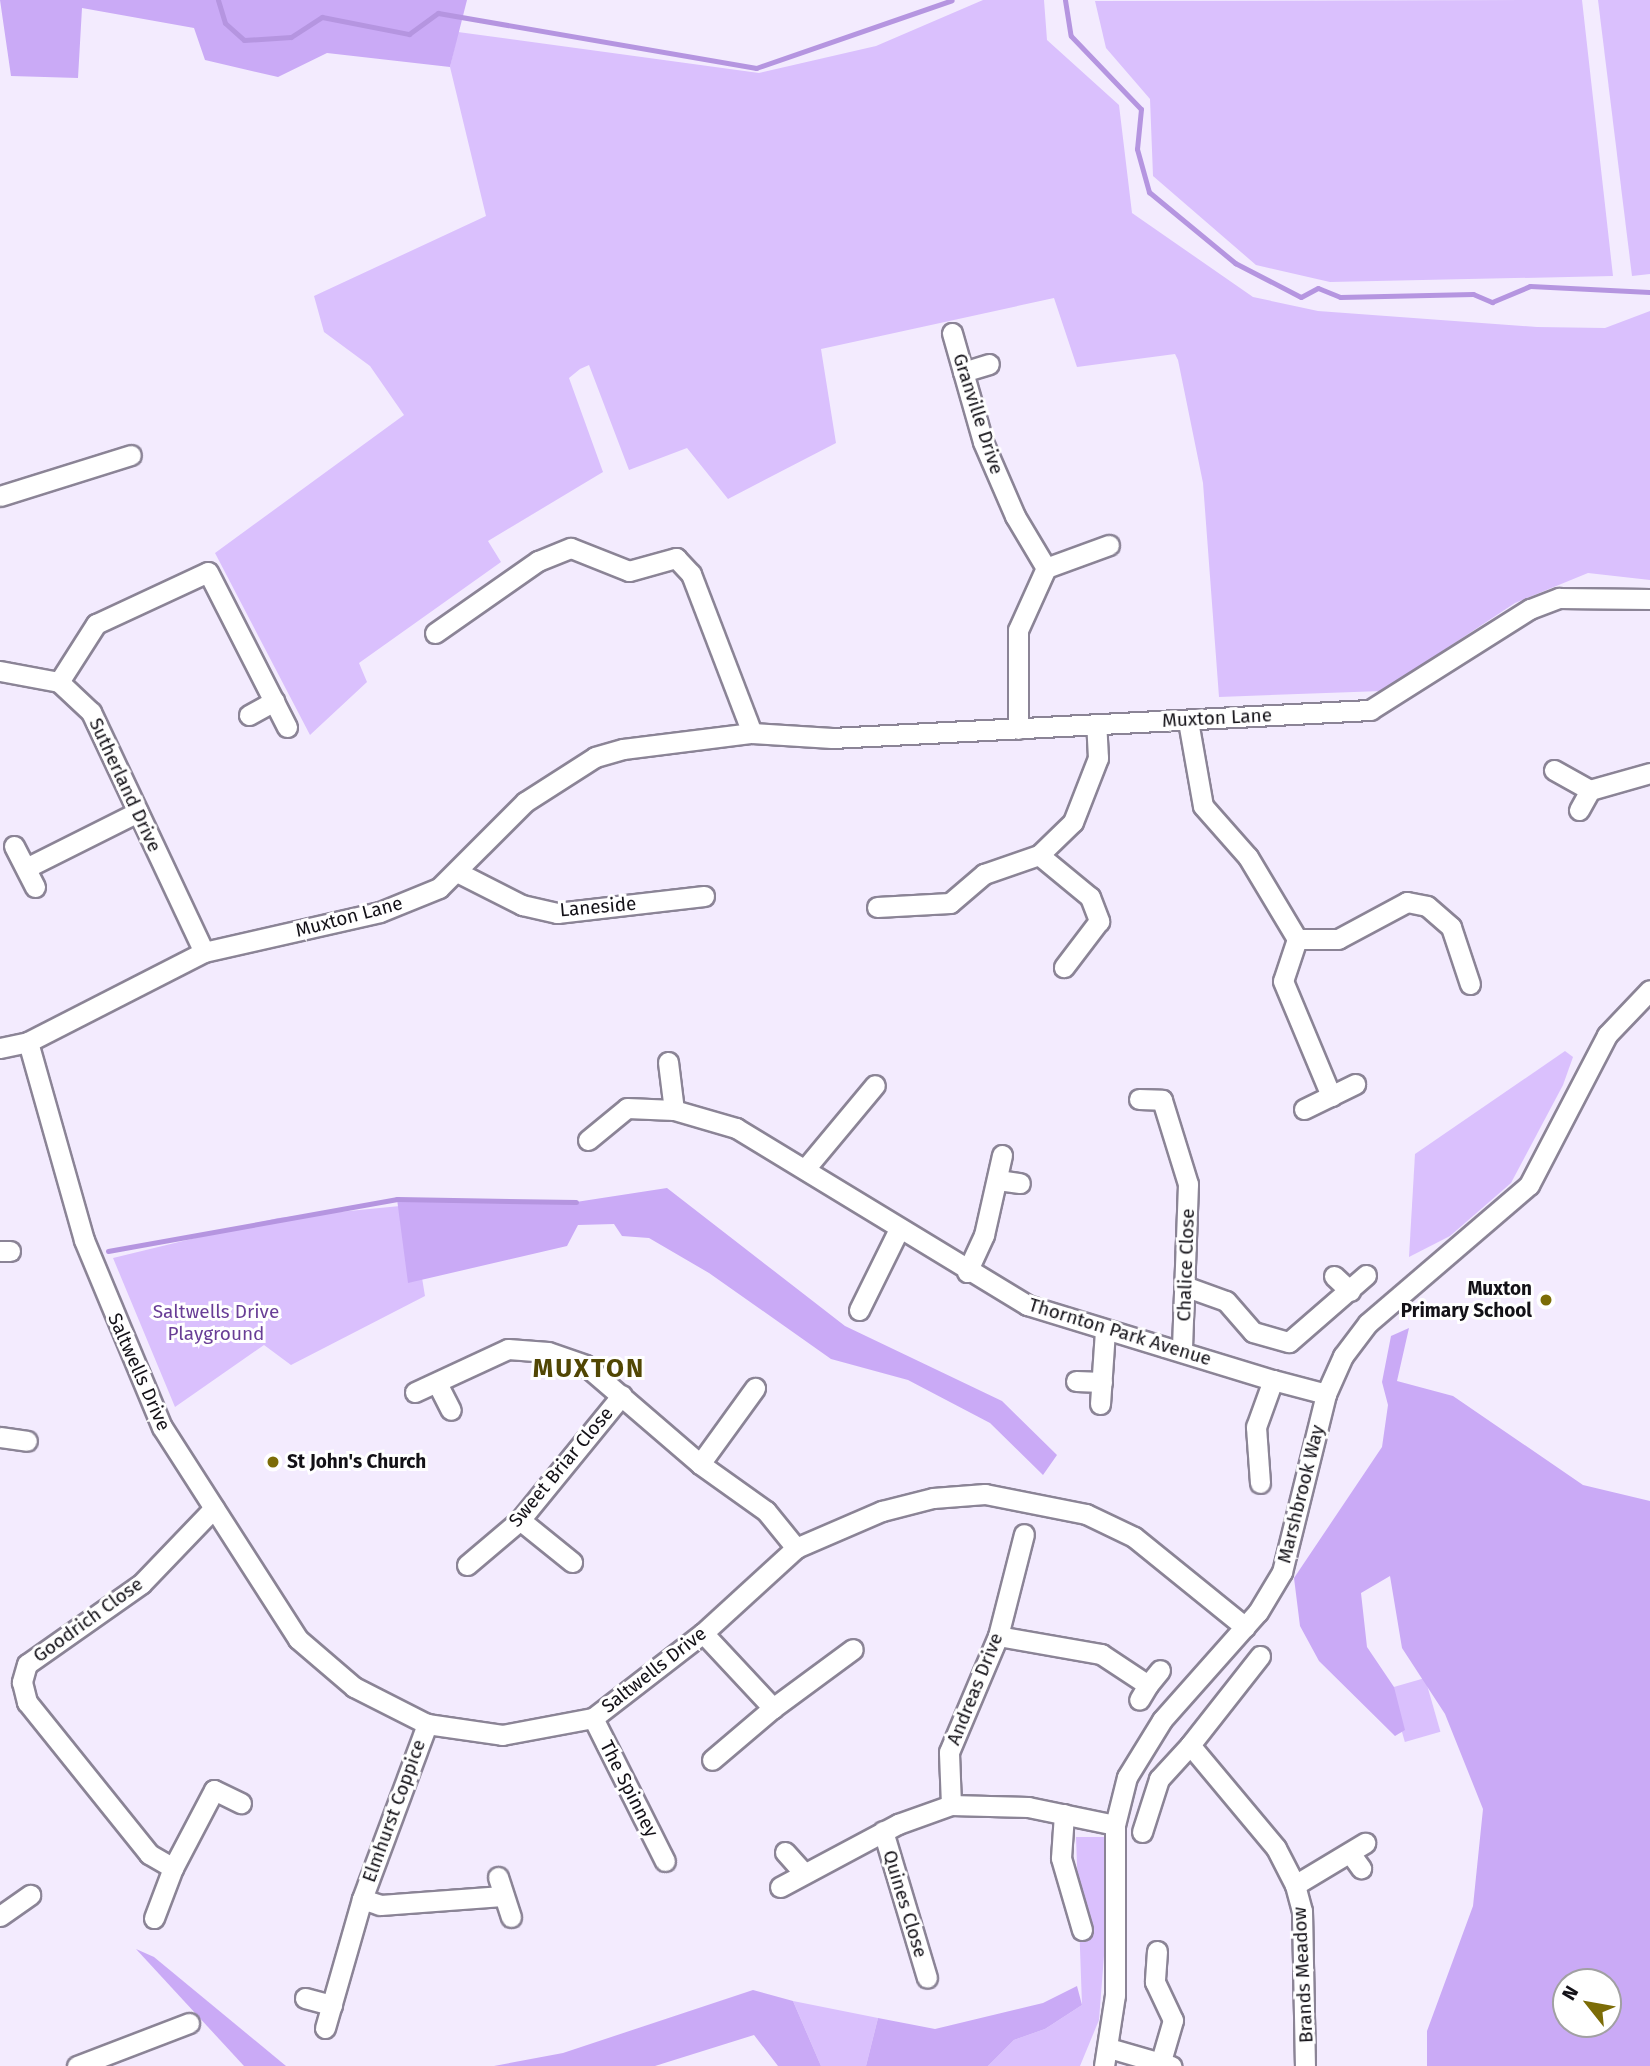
<!DOCTYPE html>
<style>
body{margin:0}
#map{position:relative;width:1650px;height:2066px;overflow:hidden;background:#f3ebfe;font-family:"Fira Sans",sans-serif}
div>[style]{position:absolute}
[style*='--x']{left:calc(var(--x)*1px);top:calc(var(--y)*1px);width:calc(var(--w)*1px);rotate:calc(var(--a)*1deg)}
.green>*{inset:0;background:#dac0fd;transform-origin:0 0}
.forest>*{inset:0;background:#caaaf6}
.stream>*{height:5px;margin:-2.5px;padding:0 2.5px;transform-origin:2.5px;border-radius:2.5px;background:#b595e0}
.roads{filter:drop-shadow(2px 0 #8b8496) drop-shadow(-2px 0 #8b8496) drop-shadow(0 2px #8b8496) drop-shadow(0 -2px #8b8496)}
.minor>*{height:19px;margin:-9.5px;padding:0 9.5px;transform-origin:9.5px;border-radius:9.5px;background:#fff}
.dots>*{width:19px;height:19px;translate:-50% -50%;box-sizing:border-box;border:4px solid #fff;border-radius:50%}
span{translate:-50% -50%;white-space:nowrap;text-align:center;line-height:1.15;-webkit-text-stroke:6px #fff;paint-order:stroke}
.street-label{font-size:19px;color:#131117}
.poi-label{font-size:19px;color:#131117;font-weight:700}
.right{translate:-100% -50%;text-align:right}
.left{translate:0 -50%;text-align:left}
.park-label{font-size:19px;color:#693e96}
.district-label{font-size:26px;color:#514603;font-weight:700;letter-spacing:2px}
.north{position:absolute;left:1552px;top:1968px;width:70px;height:70px;box-sizing:border-box;background:#fff;border:2px solid #a1a0a2;border-radius:50%;rotate:301deg;font-size:19px;font-weight:700;line-height:28px;text-align:center;color:#131117}
.north::after{content:'';display:block;margin:auto;width:24px;height:32px;background:#7c6c07;clip-path:polygon(50% 0,100% 100%,50% 72%,0 100%)}
</style>
<div id="map">
<div class="green">
<div style="clip-path:polygon(983px 0,1044px 0,1047px 40px,1119px 105px,1132px 213px,1253px 297px,1318px 311px,1537px 327px,1605px 328px,1650px 311px,1650px 580px,1588px 573px,1515px 603px,1382px 691px,1219px 697px,1203px 483px,1178px 360px,1175px 354px,1077px 367px,1054px 298px,821px 349px,836px 443px,728px 499px,687px 448px,629px 470px,589px 365px,580px 369px,569px 378px,603px 472px,488px 541px,501px 562px,359px 663px,367px 682px,310px 735px,215px 553px,404px 415px,370px 366px,324px 332px,314px 296px,486px 216px,450px 67px,458px 32px,759px 73px,876px 46px)"></div>
<div style="clip-path:polygon(1582px 0,1613px 276px,1330px 282px,1256px 265px,1153px 176px,1150px 99px,1106px 48px,1095px 1px)"></div>
<div style="clip-path:polygon(1598px 0,1650px 0,1650px 274px,1632px 276px)"></div>
<div style="clip-path:polygon(1565px 1051px,1573px 1057px,1563px 1085px,1511px 1183px,1450px 1236px,1409px 1257px,1415px 1154px)"></div>
<div style="clip-path:polygon(410px 1205px,425px 1296px,291px 1365px,264px 1345px,175px 1407px,113px 1258px,278px 1218px)"></div>
<div style="left:1425px;top:1678px;width:56px;height:37px;rotate:74deg"></div>
<div style="clip-path:polygon(1076px 1837px,1105px 1837px,1107px 1917px,1099px 2020px,1080px 2066px,988px 2066px,1014px 2040px,1045px 2029px,1082px 2005px)"></div>
<div style="clip-path:polygon(793px 2001px,878px 2018px,866px 2066px,821px 2066px)"></div>
</div>
<div class="forest">
<div style="clip-path:polygon(0 0,467px 0,450px 67px,327px 53px,278px 77px,205px 60px,194px 28px,82px 8px,78px 78px,11px 76px)"></div>
<div style="clip-path:polygon(667px 1188px,845px 1326px,1002px 1401px,1057px 1455px,1043px 1475px,990px 1423px,908px 1380px,831px 1359px,709px 1273px,649px 1238px,622px 1236px,614px 1224px,578px 1225px,567px 1246px,408px 1283px,397px 1199px,576px 1202px)"></div>
<div style="clip-path:polygon(evenodd,1409px 1328px,1397px 1381px,1453px 1396px,1583px 1485px,1650px 1501px,1650px 2066px,1427px 2066px,1427px 2031px,1473px 1906px,1483px 1809px,1445px 1714px,1402px 1648px,1390px 1576px,1361px 1593px,1367px 1647px,1394px 1687px,1405px 1730px,1395px 1736px,1319px 1661px,1300px 1626px,1294px 1578px,1382px 1447px,1388px 1405px,1382px 1382px,1391px 1336px,1409px 1328px,1566px 1982px,1608px 1982px,1608px 2024px,1566px 2024px,1566px 1982px)"></div>
<div style="clip-path:polygon(136px 1949px,154px 1957px,286px 2066px,244px 2066px)"></div>
<div style="clip-path:polygon(1077px 1986px,1082px 2005px,1045px 2029px,1014px 2040px,988px 2066px,866px 2066px,878px 2018px,935px 2029px,1043px 2003px)"></div>
<div style="clip-path:polygon(753px 1990px,793px 2001px,821px 2066px,778px 2066px,754px 2035px,655px 2066px,494px 2066px,563px 2053px)"></div>
</div>
<div class="stream">
<div style="--x:218;--y:0;--w:24;--a:73"></div>
<div style="--x:225;--y:23;--w:25;--a:42"></div>
<div style="--x:244;--y:40;--w:47;--a:-3.7"></div>
<div style="--x:291;--y:37;--w:37;--a:-33"></div>
<div style="--x:322;--y:17;--w:89;--a:11.1"></div>
<div style="--x:409;--y:34;--w:36;--a:-36"></div>
<div style="--x:438;--y:13;--w:323;--a:9.8"></div>
<div style="--x:756;--y:68;--w:207;--a:-19.1"></div>
<div style="--x:1065;--y:0;--w:36;--a:81"></div>
<div style="--x:1071;--y:36;--w:101;--a:46.2"></div>
<div style="--x:1141;--y:109;--w:40;--a:95.7"></div>
<div style="--x:1137;--y:149;--w:45;--a:74.4"></div>
<div style="--x:1149;--y:192;--w:112;--a:39.5"></div>
<div style="--x:1235;--y:263;--w:74;--a:27.3"></div>
<div style="--x:1301;--y:297;--w:19;--a:-28"></div>
<div style="--x:1318;--y:288;--w:24;--a:22"></div>
<div style="--x:1340;--y:297;--w:133;--a:-1.3"></div>
<div style="--x:1473;--y:294;--w:21;--a:23"></div>
<div style="--x:1492;--y:302;--w:41;--a:-22.8"></div>
<div style="--x:1530;--y:286;--w:120;--a:2.9"></div>
<div style="--x:108;--y:1251;--w:294;--a:-10.2"></div>
<div style="--x:397;--y:1199;--w:179;--a:1"></div>
</div>
<div class="roads">
<div class="minor">
<div style="--x:952;--y:333;--w:113;--a:74.1"></div>
<div style="--x:983;--y:442;--w:81;--a:66.6"></div>
<div style="--x:1015;--y:516;--w:61;--a:59.2"></div>
<div style="--x:1046;--y:568;--w:67;--a:-20.1"></div>
<div style="--x:963;--y:372;--w:27;--a:-17"></div>
<div style="--x:0;--y:496;--w:137;--a:-17.4"></div>
<div style="--x:435;--y:633;--w:126;--a:-35"></div>
<div style="--x:538;--y:561;--w:35;--a:-22"></div>
<div style="--x:571;--y:548;--w:62;--a:21.6"></div>
<div style="--x:629;--y:571;--w:49;--a:-15.5"></div>
<div style="--x:676;--y:558;--w:22;--a:47"></div>
<div style="--x:691;--y:574;--w:170;--a:69"></div>
<div style="--x:0;--y:671;--w:60;--a:10.6"></div>
<div style="--x:59;--y:682;--w:44;--a:43.2"></div>
<div style="--x:91;--y:712;--w:265;--a:64.8"></div>
<div style="--x:59;--y:682;--w:69;--a:-57.5"></div>
<div style="--x:96;--y:624;--w:123;--a:-24.9"></div>
<div style="--x:208;--y:572;--w:174;--a:63"></div>
<div style="--x:249;--y:715;--w:29;--a:-29"></div>
<div style="--x:1188;--y:721;--w:86;--a:80"></div>
<div style="--x:1203;--y:806;--w:68;--a:48.6"></div>
<div style="--x:1248;--y:857;--w:96;--a:59.1"></div>
<div style="--x:1297;--y:939;--w:41;--a:0"></div>
<div style="--x:1338;--y:939;--w:78;--a:-28.2"></div>
<div style="--x:1407;--y:902;--w:20;--a:11"></div>
<div style="--x:1427;--y:906;--w:32;--a:41"></div>
<div style="--x:1451;--y:927;--w:60;--a:71.6"></div>
<div style="--x:1018;--y:729;--w:99;--a:-90"></div>
<div style="--x:1018;--y:630;--w:68;--a:-65.7"></div>
<div style="--x:1554;--y:770;--w:41;--a:29.1"></div>
<div style="--x:1590;--y:790;--w:62;--a:-15.8"></div>
<div style="--x:1579;--y:810;--w:23;--a:-61"></div>
<div style="--x:14;--y:846;--w:46;--a:62.9"></div>
<div style="--x:1039;--y:855;--w:66;--a:39.5"></div>
<div style="--x:1090;--y:897;--w:26;--a:69"></div>
<div style="--x:1099;--y:921;--w:58;--a:127.3"></div>
<div style="--x:26;--y:868;--w:125;--a:-26.6"></div>
<div style="--x:459;--y:873;--w:71;--a:26.9"></div>
<div style="--x:522;--y:905;--w:36;--a:13"></div>
<div style="--x:557;--y:913;--w:148;--a:-6.6"></div>
<div style="--x:877;--y:907;--w:73;--a:-3.1"></div>
<div style="--x:950;--y:903;--w:45;--a:-40.5"></div>
<div style="--x:984;--y:874;--w:58;--a:-19.1"></div>
<div style="--x:1039;--y:855;--w:47;--a:-44.1"></div>
<div style="--x:1073;--y:822;--w:69;--a:-68.7"></div>
<div style="--x:1098;--y:758;--w:34;--a:-93"></div>
<div style="--x:1297;--y:939;--w:44;--a:108.4"></div>
<div style="--x:1283;--y:981;--w:125;--a:67.3"></div>
<div style="--x:28;--y:1042;--w:206;--a:74.2"></div>
<div style="--x:84;--y:1240;--w:203;--a:67.4"></div>
<div style="--x:162;--y:1427;--w:252;--a:57.3"></div>
<div style="--x:298;--y:1639;--w:74;--a:40.6"></div>
<div style="--x:354;--y:1687;--w:82;--a:26.9"></div>
<div style="--x:427;--y:1724;--w:76;--a:8.3"></div>
<div style="--x:502;--y:1735;--w:93;--a:-10.6"></div>
<div style="--x:593;--y:1718;--w:139;--a:-37.7"></div>
<div style="--x:703;--y:1633;--w:126;--a:-42.4"></div>
<div style="--x:796;--y:1548;--w:94;--a:-23.3"></div>
<div style="--x:882;--y:1511;--w:53;--a:-14.3"></div>
<div style="--x:933;--y:1498;--w:52;--a:-4.4"></div>
<div style="--x:985;--y:1494;--w:103;--a:11.2"></div>
<div style="--x:1086;--y:1514;--w:53;--a:25.6"></div>
<div style="--x:1134;--y:1537;--w:143;--a:39"></div>
<div style="--x:0;--y:1048;--w:29;--a:-12"></div>
<div style="--x:28;--y:1042;--w:198;--a:-27.1"></div>
<div style="--x:204;--y:952;--w:180;--a:-12.8"></div>
<div style="--x:380;--y:912;--w:64;--a:-22.1"></div>
<div style="--x:439;--y:888;--w:122;--a:-45"></div>
<div style="--x:525;--y:802;--w:83;--a:-32.7"></div>
<div style="--x:595;--y:757;--w:29;--a:-16"></div>
<div style="--x:623;--y:749;--w:130;--a:-7.1"></div>
<div style="--x:752;--y:733;--w:80;--a:3.6"></div>
<div style="--x:832;--y:738;--w:539;--a:-2.98"></div>
<div style="--x:1370;--y:710;--w:189;--a:-32.3"></div>
<div style="--x:1530;--y:609;--w:31;--a:-21"></div>
<div style="--x:1559;--y:598;--w:91;--a:0.6"></div>
<div style="--x:668;--y:1062;--w:48;--a:82.9"></div>
<div style="--x:1139;--y:1099;--w:23;--a:2"></div>
<div style="--x:1162;--y:1100;--w:88;--a:72.8"></div>
<div style="--x:1188;--y:1184;--w:167;--a:92.1"></div>
<div style="--x:1304;--y:1109;--w:57;--a:-26.1"></div>
<div style="--x:588;--y:1140;--w:50;--a:-39.4"></div>
<div style="--x:627;--y:1108;--w:47;--a:2.4"></div>
<div style="--x:674;--y:1110;--w:65;--a:16.2"></div>
<div style="--x:736;--y:1128;--w:341;--a:31.3"></div>
<div style="--x:1027;--y:1305;--w:257;--a:17"></div>
<div style="--x:1273;--y:1380;--w:50;--a:109.9"></div>
<div style="--x:1256;--y:1427;--w:56;--a:85.9"></div>
<div style="--x:805;--y:1169;--w:109;--a:-50.2"></div>
<div style="--x:998;--y:1180;--w:22;--a:8"></div>
<div style="--x:0;--y:1251;--w:10;--a:0"></div>
<div style="--x:967;--y:1272;--w:41;--a:-65.3"></div>
<div style="--x:984;--y:1235;--w:82;--a:-77.3"></div>
<div style="--x:1334;--y:1276;--w:22;--a:43"></div>
<div style="--x:1187;--y:1287;--w:41;--a:19.7"></div>
<div style="--x:1226;--y:1301;--w:41;--a:48.9"></div>
<div style="--x:1253;--y:1332;--w:37;--a:16"></div>
<div style="--x:1289;--y:1342;--w:102;--a:-41"></div>
<div style="--x:859;--y:1310;--w:90;--a:-63.7"></div>
<div style="--x:1273;--y:1380;--w:55;--a:14.8"></div>
<div style="--x:1076;--y:1381;--w:26;--a:2"></div>
<div style="--x:437;--y:1383;--w:30;--a:63"></div>
<div style="--x:415;--y:1392;--w:102;--a:-24.8"></div>
<div style="--x:508;--y:1349;--w:40;--a:4.3"></div>
<div style="--x:548;--y:1352;--w:39;--a:19"></div>
<div style="--x:585;--y:1365;--w:152;--a:40.7"></div>
<div style="--x:700;--y:1464;--w:94;--a:-54.1"></div>
<div style="--x:1100;--y:1404;--w:74;--a:-86.1"></div>
<div style="--x:0;--y:1437;--w:27;--a:8"></div>
<div style="--x:700;--y:1464;--w:81;--a:35.5"></div>
<div style="--x:766;--y:1511;--w:48;--a:51"></div>
<div style="--x:214;--y:1508;--w:105;--a:133.8"></div>
<div style="--x:141;--y:1584;--w:139;--a:144.9"></div>
<div style="--x:27;--y:1664;--w:19;--a:106"></div>
<div style="--x:22;--y:1682;--w:21;--a:76"></div>
<div style="--x:27;--y:1702;--w:195;--a:51.2"></div>
<div style="--x:149;--y:1854;--w:28;--a:30"></div>
<div style="--x:173;--y:1868;--w:88;--a:-62.3"></div>
<div style="--x:214;--y:1790;--w:30;--a:26"></div>
<div style="--x:520;--y:1520;--w:67;--a:38.9"></div>
<div style="--x:467;--y:1565;--w:70;--a:-40.3"></div>
<div style="--x:520;--y:1520;--w:161;--a:-50.8"></div>
<div style="--x:703;--y:1633;--w:103;--a:47"></div>
<div style="--x:773;--y:1708;--w:80;--a:139.6"></div>
<div style="--x:998;--y:1636;--w:105;--a:9.9"></div>
<div style="--x:1101;--y:1654;--w:56;--a:33.4"></div>
<div style="--x:1148;--y:1685;--w:17;--a:121"></div>
<div style="--x:1260;--y:1656;--w:113;--a:128.2"></div>
<div style="--x:1190;--y:1745;--w:134;--a:50.1"></div>
<div style="--x:1276;--y:1848;--w:42;--a:62.8"></div>
<div style="--x:1295;--y:1885;--w:27;--a:75"></div>
<div style="--x:1302;--y:1911;--w:155;--a:88.9"></div>
<div style="--x:1148;--y:1685;--w:19;--a:-51"></div>
<div style="--x:773;--y:1708;--w:99;--a:-36.4"></div>
<div style="--x:593;--y:1718;--w:160;--a:63.3"></div>
<div style="--x:951;--y:1805;--w:53;--a:-92.2"></div>
<div style="--x:949;--y:1752;--w:126;--a:-67.1"></div>
<div style="--x:998;--y:1636;--w:105;--a:-75.7"></div>
<div style="--x:1064;--y:1814;--w:44;--a:93.9"></div>
<div style="--x:1061;--y:1858;--w:75;--a:73.7"></div>
<div style="--x:883;--y:1831;--w:153;--a:73.3"></div>
<div style="--x:1142;--y:1832;--w:56;--a:-72.2"></div>
<div style="--x:1159;--y:1779;--w:46;--a:-47.6"></div>
<div style="--x:785;--y:1852;--w:25;--a:48"></div>
<div style="--x:1350;--y:1853;--w:19;--a:54"></div>
<div style="--x:498;--y:1877;--w:42;--a:72"></div>
<div style="--x:1295;--y:1885;--w:82;--a:-31"></div>
<div style="--x:780;--y:1887;--w:134;--a:-28.1"></div>
<div style="--x:898;--y:1824;--w:56;--a:-19.7"></div>
<div style="--x:951;--y:1805;--w:77;--a:1.5"></div>
<div style="--x:1028;--y:1807;--w:89;--a:11.7"></div>
<div style="--x:362;--y:1899;--w:187;--a:-69.6"></div>
<div style="--x:0;--y:1916;--w:37;--a:-35"></div>
<div style="--x:154;--y:1918;--w:53;--a:-69.2"></div>
<div style="--x:1157;--y:1951;--w:31;--a:94"></div>
<div style="--x:1155;--y:1982;--w:42;--a:64.7"></div>
<div style="--x:1173;--y:2020;--w:43;--a:106.3"></div>
<div style="--x:305;--y:1998;--w:28;--a:15"></div>
<div style="--x:325;--y:2028;--w:134;--a:-74"></div>
<div style="--x:362;--y:1899;--w:19;--a:18"></div>
<div style="--x:380;--y:1905;--w:123;--a:-4.2"></div>
<div style="--x:1109;--y:2048;--w:65;--a:16.2"></div>
<div style="--x:77;--y:2066;--w:120;--a:-21"></div>
<div style="--x:1104;--y:2066;--w:72;--a:-81.2"></div>
<div style="--x:1115;--y:1995;--w:170;--a:-90"></div>
<div style="--x:1115;--y:1825;--w:49;--a:-76"></div>
<div style="--x:1127;--y:1777;--w:67;--a:-58.4"></div>
<div style="--x:1162;--y:1720;--w:144;--a:-48.4"></div>
<div style="--x:1258;--y:1612;--w:47;--a:-59"></div>
<div style="--x:1282;--y:1572;--w:183;--a:-76.1"></div>
<div style="--x:1326;--y:1394;--w:42;--a:-65.9"></div>
<div style="--x:1343;--y:1356;--w:41;--a:-52.9"></div>
<div style="--x:1368;--y:1323;--w:212;--a:-40.6"></div>
<div style="--x:1529;--y:1185;--w:169;--a:-62.5"></div>
<div style="--x:1607;--y:1035;--w:62;--a:-46.3"></div>
</div>
</div>
<div class="dots">
<div style="left:1546px;top:1300px;background:#7c6c07"></div>
<div style="left:273px;top:1462px;background:#7c6c07"></div>
</div>
<div class="street-label">
<span style="left:978px;top:414px;rotate:72deg">Granville Drive</span>
<span style="left:1217px;top:718px;rotate:-3deg">Muxton Lane</span>
<span style="left:125px;top:785px;rotate:65deg">Sutherland Drive</span>
<span style="left:598px;top:907px;rotate:-5deg">Laneside</span>
<span style="left:349px;top:917px;rotate:-15deg">Muxton Lane</span>
<span style="left:1186px;top:1265px;rotate:-88deg">Chalice Close</span>
<span style="left:1120px;top:1332px;rotate:17deg">Thornton Park Avenue</span>
<span style="left:139px;top:1372px;rotate:66deg">Saltwells Drive</span>
<span style="left:561px;top:1467px;rotate:-50deg">Sweet Briar Close</span>
<span style="left:1301px;top:1494px;rotate:-76deg">Marshbrook Way</span>
<span style="left:88px;top:1620px;rotate:-36deg">Goodrich Close</span>
<span style="left:654px;top:1670px;rotate:-38deg">Saltwells Drive</span>
<span style="left:975px;top:1689px;rotate:-68deg">Andreas Drive</span>
<span style="left:629px;top:1789px;rotate:63deg">The Spinney</span>
<span style="left:394px;top:1811px;rotate:-70deg">Elmhurst Coppice</span>
<span style="left:905px;top:1904px;rotate:73deg">Quines Close</span>
<span style="left:1303px;top:1975px;rotate:-93deg">Brands Meadow</span>
</div>
<div class="poi-label">
<span class="right" style="left:1532px;top:1300px">Muxton<br>Primary School</span>
<span class="left" style="left:287px;top:1462px">St John's Church</span>
</div>
<div class="park-label">
<span style="left:216px;top:1323px">Saltwells Drive<br>Playground</span>
</div>
<div class="district-label">
<span style="left:589px;top:1369px">MUXTON</span>
</div>
<div class="north">N</div>
</div>
